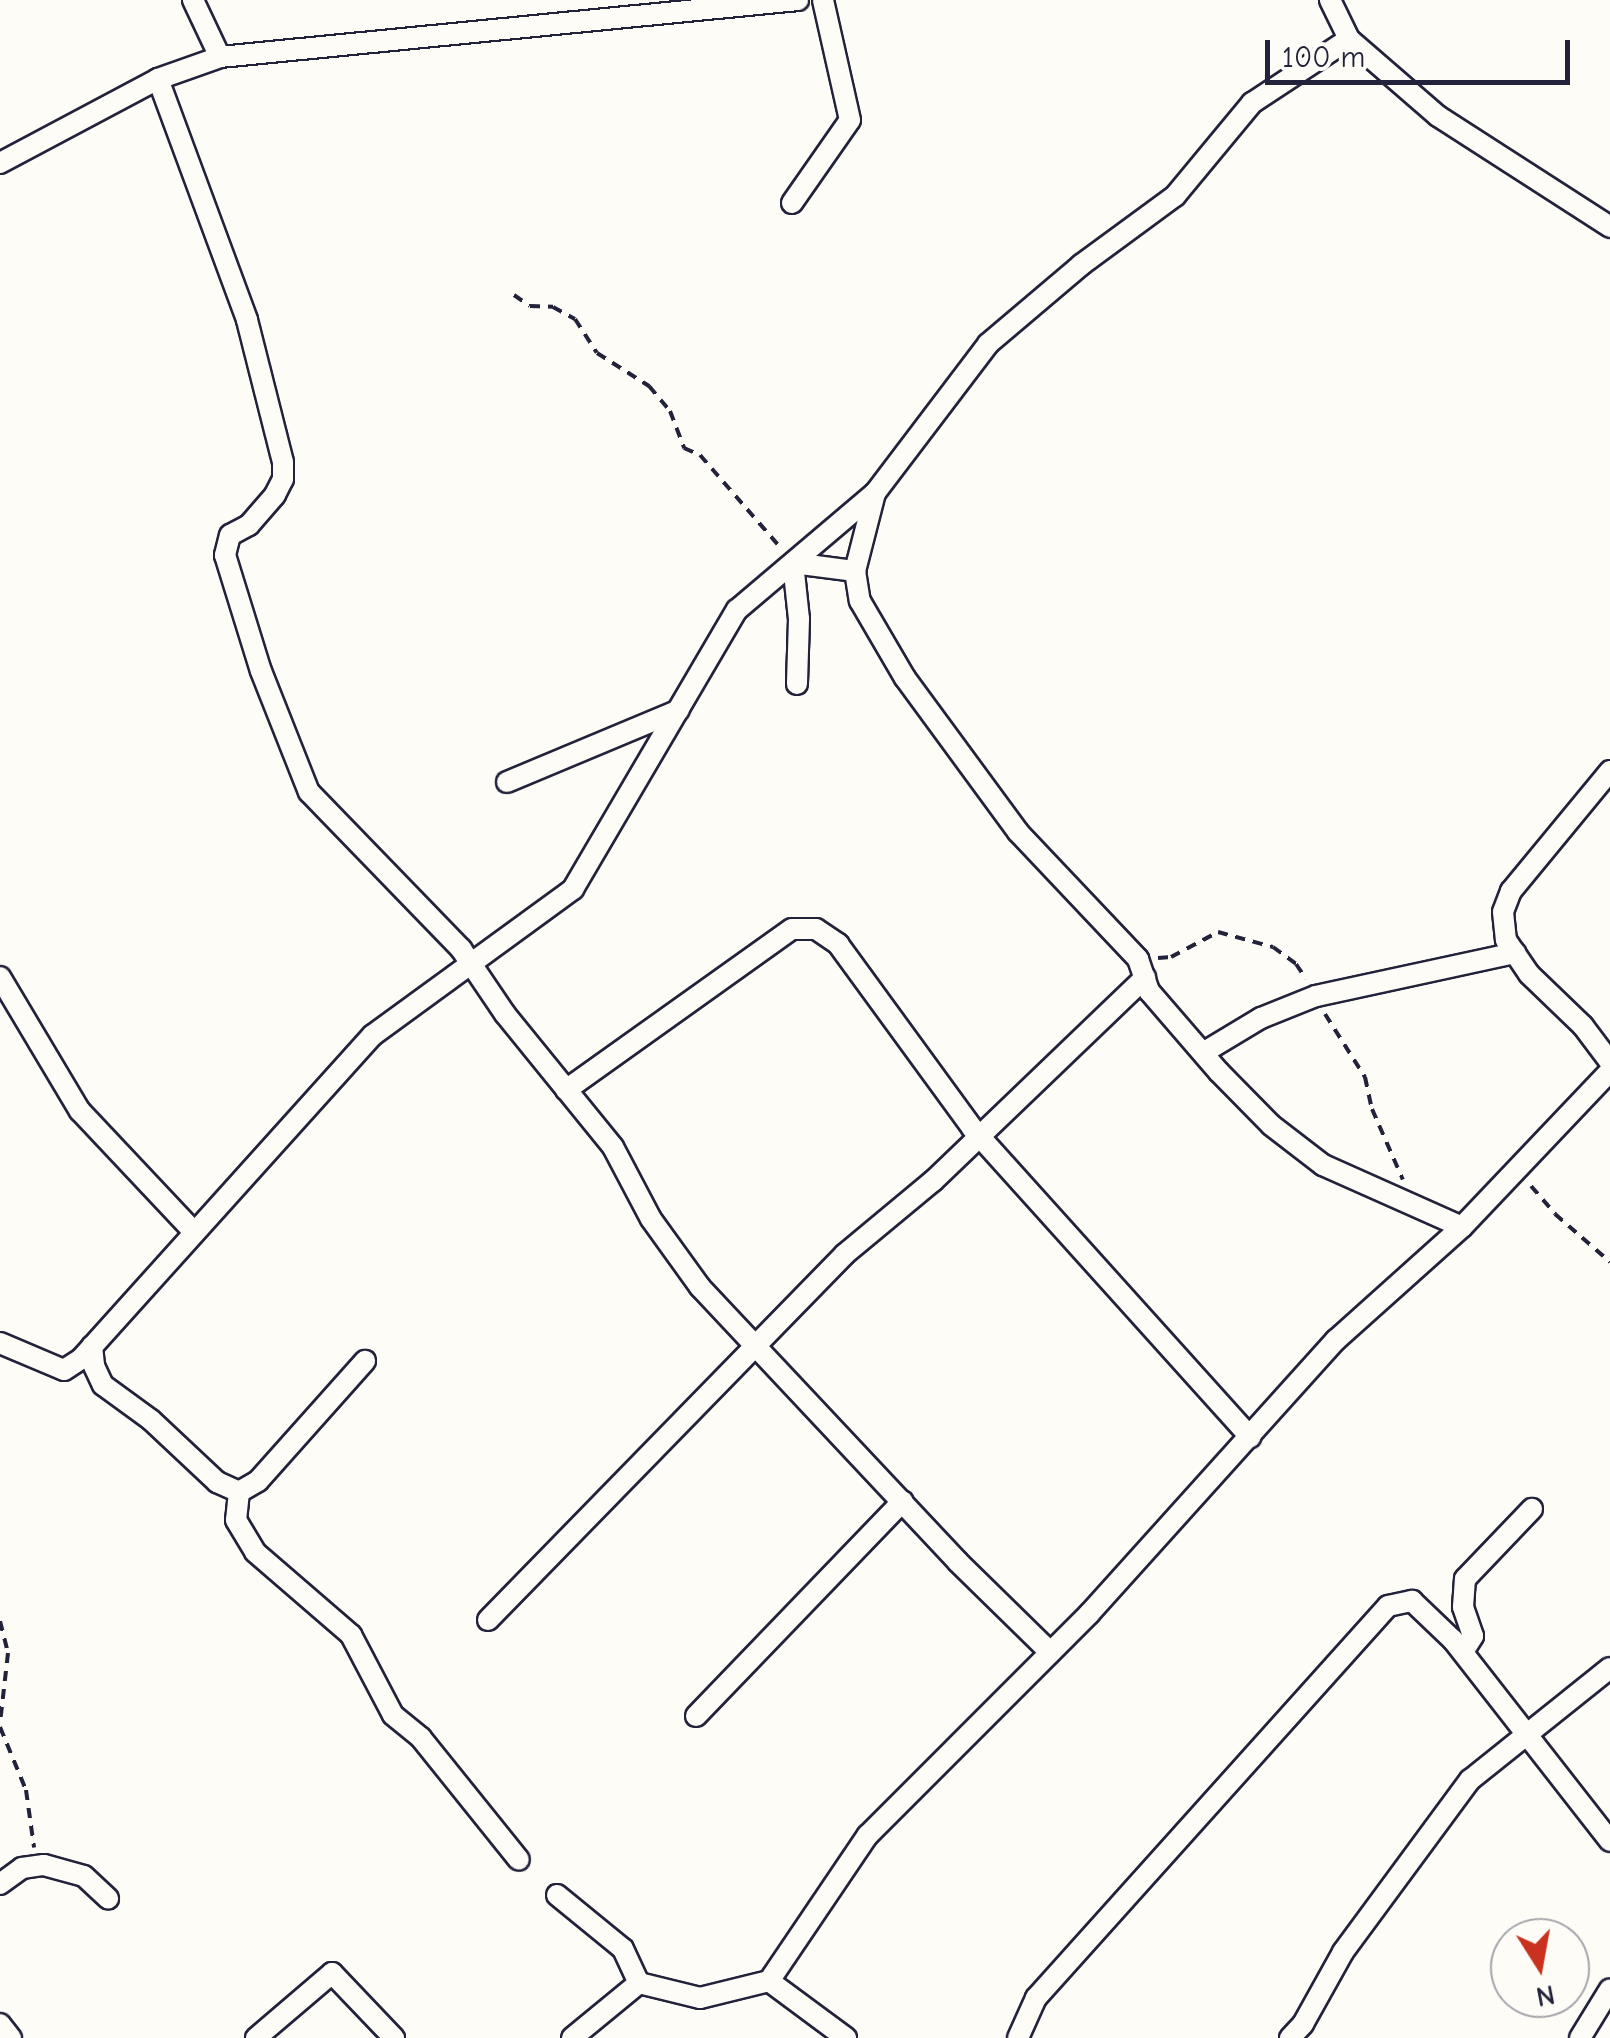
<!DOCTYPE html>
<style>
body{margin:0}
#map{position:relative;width:1610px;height:2038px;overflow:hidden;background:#fdfcf7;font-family:"Comic Neue",sans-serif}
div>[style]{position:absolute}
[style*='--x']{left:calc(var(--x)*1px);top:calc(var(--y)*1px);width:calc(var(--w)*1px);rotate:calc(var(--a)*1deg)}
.path>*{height:4px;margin-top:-2px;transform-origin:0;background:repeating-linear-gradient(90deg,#22223b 0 10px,transparent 0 18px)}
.roads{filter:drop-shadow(2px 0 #22223b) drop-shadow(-2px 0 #22223b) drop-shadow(0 2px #22223b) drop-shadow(0 -2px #22223b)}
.minor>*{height:20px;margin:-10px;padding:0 10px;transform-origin:10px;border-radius:10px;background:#fdfcf7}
span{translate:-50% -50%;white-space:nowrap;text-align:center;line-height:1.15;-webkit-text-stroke:10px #fdfcf7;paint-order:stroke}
.north{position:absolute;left:1490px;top:1918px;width:100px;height:100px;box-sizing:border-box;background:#fdfcf7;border:2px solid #a5a5ac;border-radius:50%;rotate:169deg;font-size:28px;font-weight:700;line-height:40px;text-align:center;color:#22223b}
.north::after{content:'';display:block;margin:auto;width:35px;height:45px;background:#c8321e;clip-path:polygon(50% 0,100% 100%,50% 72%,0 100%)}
.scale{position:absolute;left:1265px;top:40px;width:305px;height:45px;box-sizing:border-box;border:5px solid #22223b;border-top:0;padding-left:12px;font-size:30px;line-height:35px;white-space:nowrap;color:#22223b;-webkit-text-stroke:8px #fdfcf7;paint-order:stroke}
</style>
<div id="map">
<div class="path">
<div style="--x:514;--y:295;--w:19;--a:35"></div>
<div style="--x:530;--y:306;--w:23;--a:2"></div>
<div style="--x:553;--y:307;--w:25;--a:29"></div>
<div style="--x:575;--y:319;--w:40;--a:57.1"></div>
<div style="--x:597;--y:353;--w:62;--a:32.4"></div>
<div style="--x:649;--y:386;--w:33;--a:50"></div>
<div style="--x:670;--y:411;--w:40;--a:69"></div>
<div style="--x:684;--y:448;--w:17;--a:24"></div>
<div style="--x:700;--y:455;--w:122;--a:49"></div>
<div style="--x:1158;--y:958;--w:13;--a:-4"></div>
<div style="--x:1171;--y:957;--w:53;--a:-28"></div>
<div style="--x:1218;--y:932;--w:57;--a:15.3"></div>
<div style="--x:1273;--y:947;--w:29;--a:36"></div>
<div style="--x:1296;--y:964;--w:18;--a:56"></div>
<div style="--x:1325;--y:1014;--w:75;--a:57.6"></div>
<div style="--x:1365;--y:1077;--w:33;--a:78"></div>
<div style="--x:1372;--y:1109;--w:77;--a:66.4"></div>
<div style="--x:1531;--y:1186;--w:37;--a:49"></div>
<div style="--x:1555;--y:1214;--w:73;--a:41.1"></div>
<div style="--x:0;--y:1621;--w:33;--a:76"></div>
<div style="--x:8;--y:1653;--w:70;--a:96.5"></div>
<div style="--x:0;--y:1727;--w:68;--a:67.6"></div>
<div style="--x:26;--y:1790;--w:58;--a:82"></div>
</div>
<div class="roads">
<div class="minor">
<div style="--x:193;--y:0;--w:63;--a:64.7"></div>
<div style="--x:1330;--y:0;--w:43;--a:64"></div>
<div style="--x:1349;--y:39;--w:118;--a:40.9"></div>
<div style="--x:1438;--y:116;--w:205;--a:32.8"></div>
<div style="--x:158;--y:79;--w:257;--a:69.7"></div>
<div style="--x:247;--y:320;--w:146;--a:75.8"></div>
<div style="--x:283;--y:462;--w:17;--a:90"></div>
<div style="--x:283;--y:479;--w:18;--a:117"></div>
<div style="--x:275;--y:495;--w:40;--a:131"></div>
<div style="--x:249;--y:525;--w:21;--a:152"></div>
<div style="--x:230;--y:535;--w:21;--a:104"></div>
<div style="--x:225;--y:555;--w:121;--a:72.8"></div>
<div style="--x:261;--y:671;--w:130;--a:68.4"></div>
<div style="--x:309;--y:792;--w:219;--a:45.9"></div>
<div style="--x:461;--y:949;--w:78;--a:55.9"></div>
<div style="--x:505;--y:1014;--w:171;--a:50.9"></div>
<div style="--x:613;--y:1147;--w:81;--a:62.2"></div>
<div style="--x:651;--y:1219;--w:84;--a:54.2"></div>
<div style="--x:700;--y:1287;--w:377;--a:46.8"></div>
<div style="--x:958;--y:1562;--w:129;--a:44.4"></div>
<div style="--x:0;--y:163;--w:179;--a:-28"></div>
<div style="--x:158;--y:79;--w:66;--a:-19.5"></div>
<div style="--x:220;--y:57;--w:581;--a:-5.63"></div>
<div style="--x:792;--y:203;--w:101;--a:-55.1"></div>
<div style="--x:850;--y:120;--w:123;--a:-102.7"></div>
<div style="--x:793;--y:563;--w:63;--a:7.4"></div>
<div style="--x:855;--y:571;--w:81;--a:-75.6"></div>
<div style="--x:793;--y:563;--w:56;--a:83.9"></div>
<div style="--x:799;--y:619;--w:65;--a:91.8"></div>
<div style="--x:855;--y:571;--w:30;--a:81"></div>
<div style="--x:860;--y:601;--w:89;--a:59.7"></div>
<div style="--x:905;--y:678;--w:191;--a:53.7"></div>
<div style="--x:1018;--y:832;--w:175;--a:46.6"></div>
<div style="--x:1138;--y:959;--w:34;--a:71"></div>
<div style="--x:1149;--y:991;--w:107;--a:49.2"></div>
<div style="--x:1219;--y:1072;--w:74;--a:45.5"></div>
<div style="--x:1271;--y:1125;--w:66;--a:37.6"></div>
<div style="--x:1323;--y:1165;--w:152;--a:24"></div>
<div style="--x:1610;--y:771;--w:156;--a:129.5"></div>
<div style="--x:1511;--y:891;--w:22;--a:111"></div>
<div style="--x:1503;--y:912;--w:28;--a:84"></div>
<div style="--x:1506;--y:940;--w:41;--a:55.9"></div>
<div style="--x:1529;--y:974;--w:75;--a:43.9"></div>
<div style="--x:1583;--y:1026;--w:45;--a:53.1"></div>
<div style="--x:507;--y:782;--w:186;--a:-22.7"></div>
<div style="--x:0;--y:977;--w:156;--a:59.2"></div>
<div style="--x:80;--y:1111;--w:166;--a:46.7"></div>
<div style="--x:1206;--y:1051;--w:64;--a:-31"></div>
<div style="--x:1261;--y:1018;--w:59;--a:-21.8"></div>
<div style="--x:1316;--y:996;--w:204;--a:-12.2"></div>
<div style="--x:566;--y:1090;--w:277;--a:-35.5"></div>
<div style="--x:792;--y:929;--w:24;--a:0"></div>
<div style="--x:816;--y:929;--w:27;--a:34"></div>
<div style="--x:838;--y:944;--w:228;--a:53.9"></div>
<div style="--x:972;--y:1128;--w:416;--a:48"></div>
<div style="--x:0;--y:1343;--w:69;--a:22.9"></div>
<div style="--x:64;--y:1370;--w:20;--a:-33"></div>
<div style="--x:81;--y:1359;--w:436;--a:-48"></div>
<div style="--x:373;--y:1035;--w:248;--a:-36.1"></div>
<div style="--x:573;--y:889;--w:324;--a:-59.6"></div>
<div style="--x:737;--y:610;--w:181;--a:-40.3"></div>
<div style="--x:875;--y:493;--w:187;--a:-52.8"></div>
<div style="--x:988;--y:344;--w:122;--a:-40.3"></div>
<div style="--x:1081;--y:265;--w:117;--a:-36.3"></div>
<div style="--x:1175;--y:196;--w:121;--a:-50.4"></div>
<div style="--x:1252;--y:103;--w:116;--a:-33.4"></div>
<div style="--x:92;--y:1346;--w:20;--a:84"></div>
<div style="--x:94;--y:1366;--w:21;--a:65"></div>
<div style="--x:103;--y:1385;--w:59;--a:36.1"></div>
<div style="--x:151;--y:1420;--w:91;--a:43.2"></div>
<div style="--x:217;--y:1482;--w:24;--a:24"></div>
<div style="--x:239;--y:1492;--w:22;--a:-30"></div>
<div style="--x:258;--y:1481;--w:161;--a:-48.3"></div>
<div style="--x:239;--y:1492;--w:28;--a:96"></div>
<div style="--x:236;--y:1520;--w:37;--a:59"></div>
<div style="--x:255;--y:1552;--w:127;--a:40.8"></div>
<div style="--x:351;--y:1635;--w:90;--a:62.3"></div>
<div style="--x:393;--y:1715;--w:36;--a:39"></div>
<div style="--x:421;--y:1738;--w:156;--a:51.2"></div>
<div style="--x:488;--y:1620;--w:511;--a:-45.71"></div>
<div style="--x:845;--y:1254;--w:114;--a:-39.7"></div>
<div style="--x:933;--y:1181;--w:294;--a:-43.8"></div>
<div style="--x:1463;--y:1652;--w:19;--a:-58"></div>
<div style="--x:1473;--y:1636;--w:31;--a:-109"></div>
<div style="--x:1463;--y:1607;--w:28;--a:-86"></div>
<div style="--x:1465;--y:1579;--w:97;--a:-46.3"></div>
<div style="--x:696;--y:1716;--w:298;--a:-46.1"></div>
<div style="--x:0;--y:1884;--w:27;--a:-36"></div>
<div style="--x:22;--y:1868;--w:22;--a:-8"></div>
<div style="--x:44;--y:1865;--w:41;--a:15.4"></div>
<div style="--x:84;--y:1876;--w:33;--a:43"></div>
<div style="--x:557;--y:1895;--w:85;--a:39.3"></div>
<div style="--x:623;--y:1949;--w:38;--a:65"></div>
<div style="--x:769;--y:1981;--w:96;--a:36.5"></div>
<div style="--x:0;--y:2024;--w:18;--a:52"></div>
<div style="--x:256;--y:2038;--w:100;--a:-40.5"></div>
<div style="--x:332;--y:1973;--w:90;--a:46.4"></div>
<div style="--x:572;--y:2038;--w:87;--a:-39.4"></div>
<div style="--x:639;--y:1983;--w:63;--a:13.8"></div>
<div style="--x:700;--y:1998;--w:71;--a:-13.8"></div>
<div style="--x:769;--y:1981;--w:176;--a:-55.9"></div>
<div style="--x:868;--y:1835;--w:313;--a:-45"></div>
<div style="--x:1089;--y:1614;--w:369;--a:-48"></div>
<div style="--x:1336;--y:1340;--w:169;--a:-41.9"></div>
<div style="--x:1462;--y:1227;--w:215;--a:-46.5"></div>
<div style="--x:1018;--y:2038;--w:44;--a:-65.8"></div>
<div style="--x:1036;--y:1998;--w:527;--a:-48.08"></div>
<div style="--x:1388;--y:1606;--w:25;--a:-12"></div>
<div style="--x:1412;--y:1601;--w:57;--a:43.6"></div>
<div style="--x:1453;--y:1640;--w:255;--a:52"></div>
<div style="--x:1290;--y:2038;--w:19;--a:-47"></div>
<div style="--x:1303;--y:2024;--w:82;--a:-60.9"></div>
<div style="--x:1343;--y:1952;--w:214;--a:-53.6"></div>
<div style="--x:1470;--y:1780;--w:179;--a:-38.7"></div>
<div style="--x:1580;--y:2038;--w:57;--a:-58.5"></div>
</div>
</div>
<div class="north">N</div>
<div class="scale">100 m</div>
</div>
